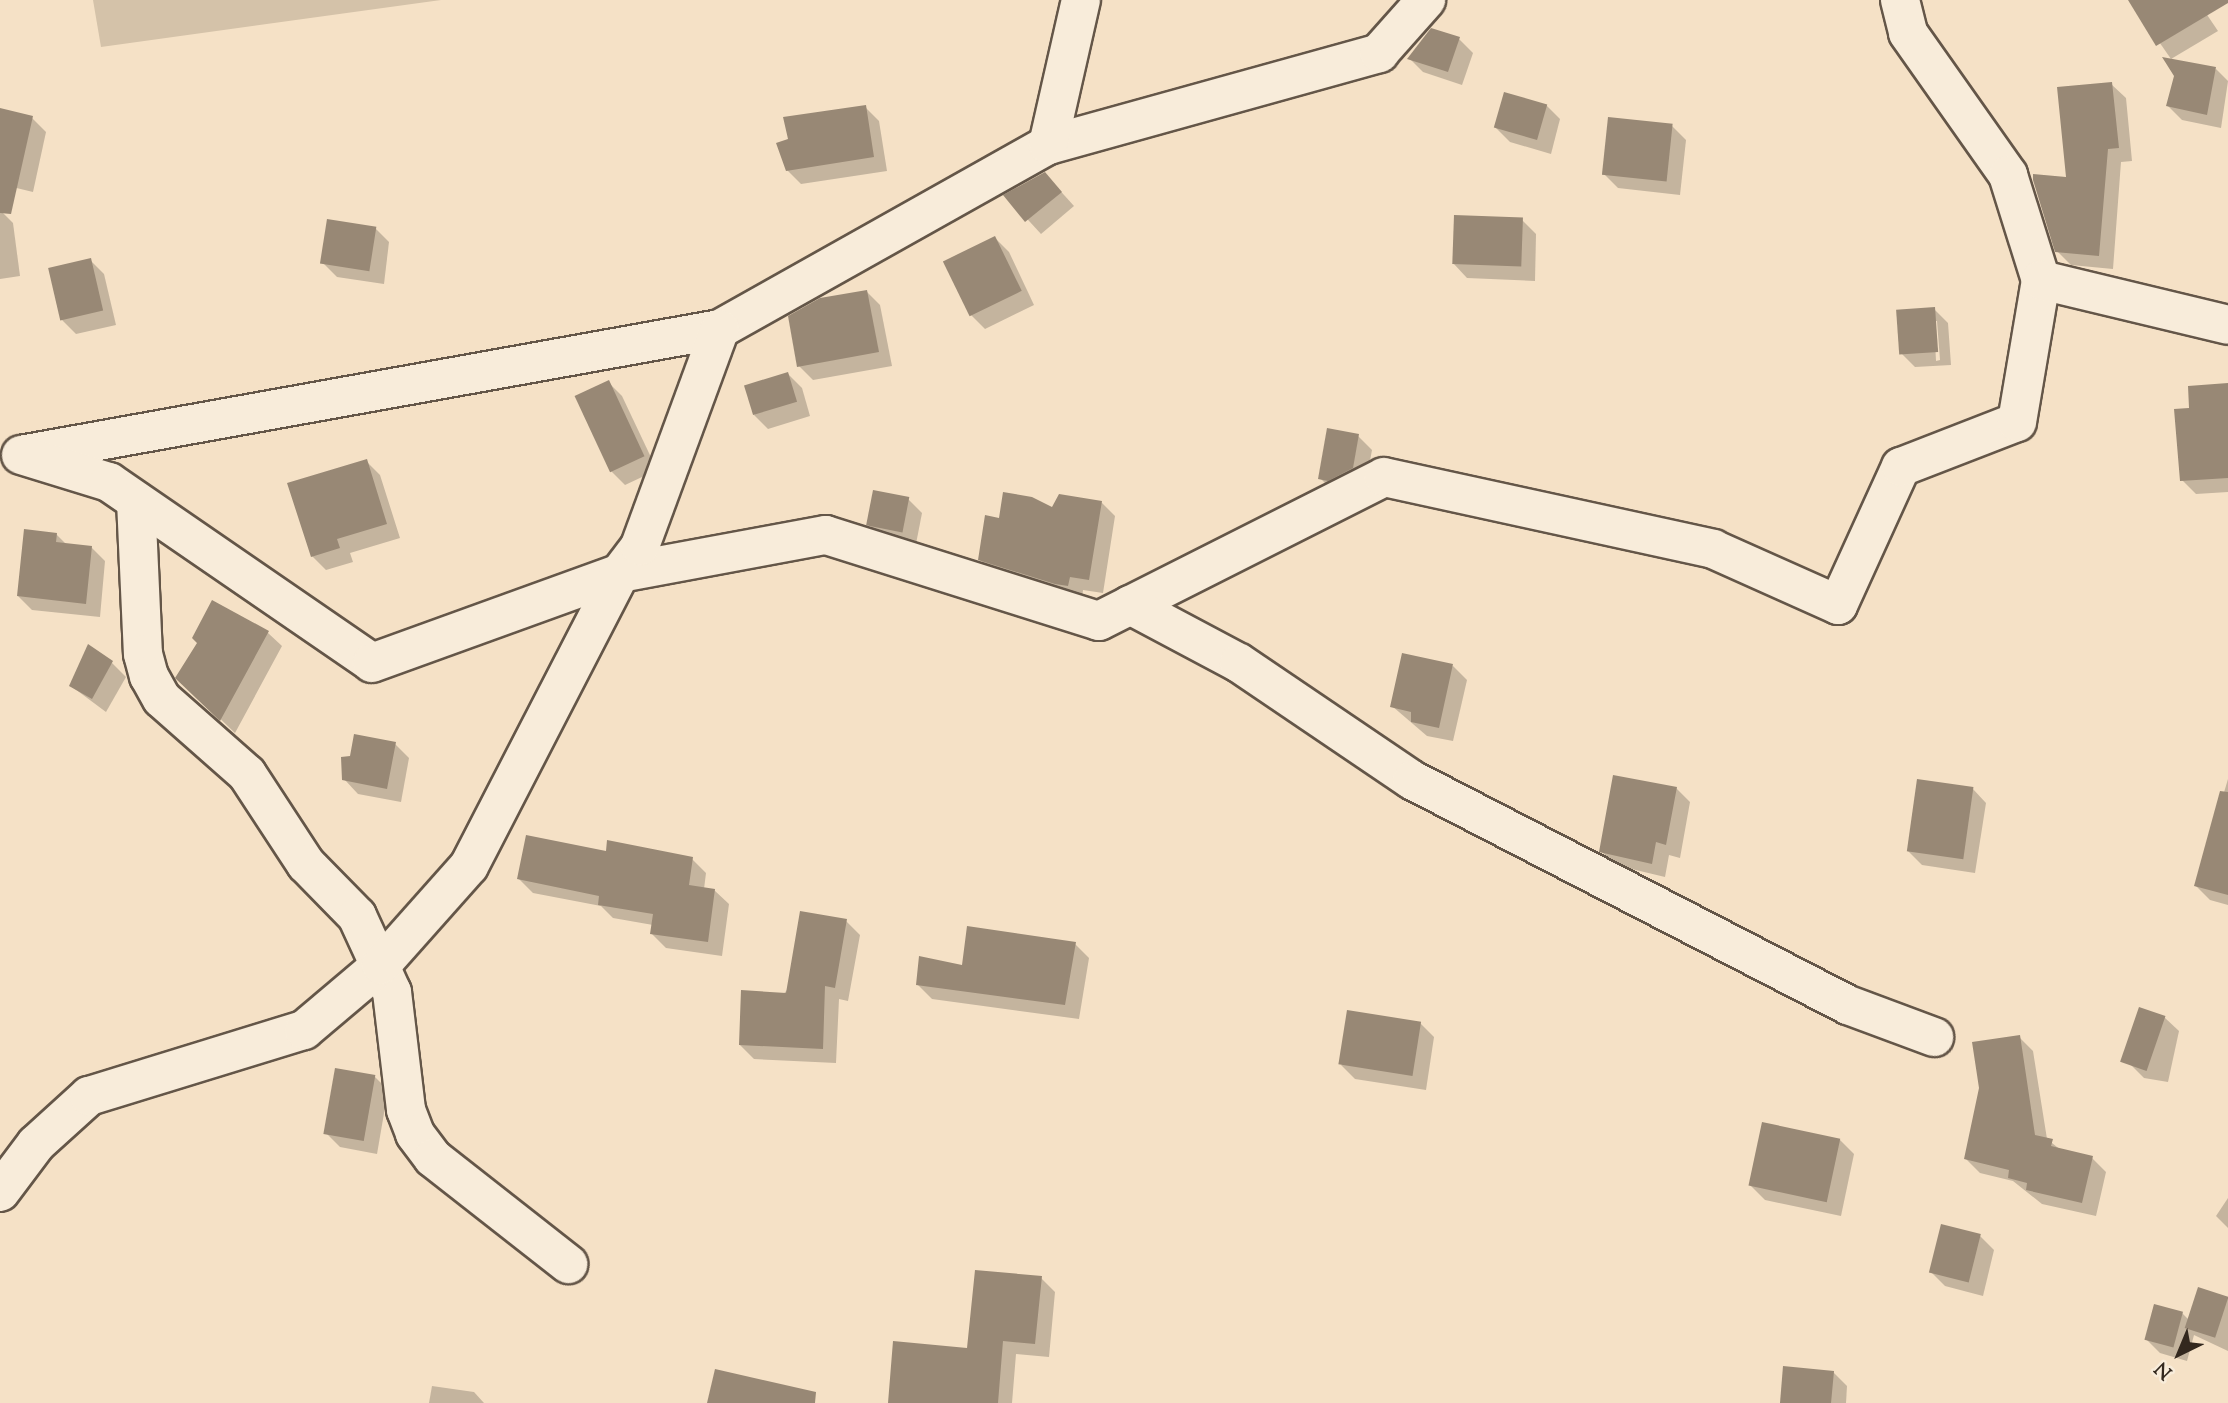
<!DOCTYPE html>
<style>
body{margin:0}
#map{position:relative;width:2228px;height:1403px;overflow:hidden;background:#f5e1c6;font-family:"Sorts Mill Goudy",serif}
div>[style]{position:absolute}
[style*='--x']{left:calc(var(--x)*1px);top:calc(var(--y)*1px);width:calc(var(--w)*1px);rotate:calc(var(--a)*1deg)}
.green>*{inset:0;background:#d4c2a9}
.shadow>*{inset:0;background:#0003}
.building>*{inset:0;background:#988875;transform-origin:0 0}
.roads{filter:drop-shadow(2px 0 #645648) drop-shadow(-2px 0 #645648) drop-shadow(0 2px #645648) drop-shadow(0 -2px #645648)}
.minor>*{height:38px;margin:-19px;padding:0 19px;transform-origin:19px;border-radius:19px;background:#f8ecda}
span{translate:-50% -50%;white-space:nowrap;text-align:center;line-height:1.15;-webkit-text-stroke:6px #f8ecda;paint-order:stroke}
.north{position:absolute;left:2144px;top:1319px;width:70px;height:70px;-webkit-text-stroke:5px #f8ecda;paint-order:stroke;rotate:223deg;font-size:19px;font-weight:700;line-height:28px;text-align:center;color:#33281e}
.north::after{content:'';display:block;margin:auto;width:24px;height:32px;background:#33281e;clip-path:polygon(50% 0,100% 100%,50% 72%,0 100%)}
</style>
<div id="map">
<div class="green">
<div style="clip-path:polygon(93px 0,441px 0,101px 47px)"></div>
</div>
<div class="shadow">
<div style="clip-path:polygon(2130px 0,2197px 0,2218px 31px,2171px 59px)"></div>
<div style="clip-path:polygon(1459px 39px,1473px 53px,1462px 85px,1423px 72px,1410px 59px)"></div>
<div style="clip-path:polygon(2216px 69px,2228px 81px,2221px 128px,2182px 120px,2168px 106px)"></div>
<div style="clip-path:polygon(2111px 84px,2126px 98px,2132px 161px,2121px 162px,2113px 269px,2071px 265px,2057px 251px,2068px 179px)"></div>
<div style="clip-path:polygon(1546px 105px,1560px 119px,1551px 154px,1510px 142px,1496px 128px)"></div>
<div style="clip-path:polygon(865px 107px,879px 121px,887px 171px,801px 184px,787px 170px)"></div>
<div style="clip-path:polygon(0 110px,32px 118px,46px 132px,33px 192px,0 184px)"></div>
<div style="clip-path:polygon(1672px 126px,1686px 140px,1680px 195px,1618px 188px,1604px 174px)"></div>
<div style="clip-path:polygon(1045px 174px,1074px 206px,1041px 234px,1006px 196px)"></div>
<div style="clip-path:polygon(0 210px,13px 223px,20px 276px,0 279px)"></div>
<div style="clip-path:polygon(1522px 220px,1536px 234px,1535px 281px,1467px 278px,1453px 263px)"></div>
<div style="clip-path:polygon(375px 228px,389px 242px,384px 284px,337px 277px,323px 263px)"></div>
<div style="clip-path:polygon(995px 238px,1009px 252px,1034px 305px,985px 329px,971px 315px)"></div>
<div style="clip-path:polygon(90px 260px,104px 274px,116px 325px,76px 334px,62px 320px)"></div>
<div style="clip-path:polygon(866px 291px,880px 305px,892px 366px,813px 380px,799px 366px)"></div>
<div style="clip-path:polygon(evenodd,1934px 309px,1948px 323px,1951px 365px,1915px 367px,1901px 353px,1934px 309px,1934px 321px,1937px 321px,1940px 360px,1936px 361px,1934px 321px)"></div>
<div style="clip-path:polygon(788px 374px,802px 388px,810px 416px,768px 429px,754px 415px)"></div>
<div style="clip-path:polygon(608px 382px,622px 396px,657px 470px,625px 485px,611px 471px)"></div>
<div style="clip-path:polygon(2228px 385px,2228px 492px,2196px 494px,2182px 480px)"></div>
<div style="clip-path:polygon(1358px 436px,1372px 450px,1366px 482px,1334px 492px,1320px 478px)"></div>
<div style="clip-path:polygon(366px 461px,380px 475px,400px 538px,350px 553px,353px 562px,326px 570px,312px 556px)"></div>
<div style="clip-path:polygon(908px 499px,922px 513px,915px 549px,882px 538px,868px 524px)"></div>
<div style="clip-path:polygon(1101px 502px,1115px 516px,1103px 593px,1083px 590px,1082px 599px,994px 573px,979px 559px,1001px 520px)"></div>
<div style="clip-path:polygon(56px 534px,66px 544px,91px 547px,105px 561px,100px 617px,32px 610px,18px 596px)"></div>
<div style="clip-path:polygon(213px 603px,268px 633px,282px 646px,235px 733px,178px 678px,199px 643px)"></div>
<div style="clip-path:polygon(112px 663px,126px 677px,106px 712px,71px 686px)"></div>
<div style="clip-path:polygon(1453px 666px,1467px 680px,1453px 741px,1427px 736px,1392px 706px)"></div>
<div style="clip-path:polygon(395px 744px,409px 758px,401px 802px,358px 794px,344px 779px)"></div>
<div style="clip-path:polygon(2228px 779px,2228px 905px,2210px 900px,2196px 886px)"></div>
<div style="clip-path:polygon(1676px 788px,1690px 802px,1680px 858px,1669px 855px,1665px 877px,1615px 865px,1601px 851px)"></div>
<div style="clip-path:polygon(1972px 788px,1986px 803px,1975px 873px,1922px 865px,1908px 851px)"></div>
<div style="clip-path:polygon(609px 842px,692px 859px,706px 873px,704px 889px,714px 890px,729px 904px,722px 956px,666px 948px,652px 934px,653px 925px,613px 918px,601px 906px,533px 893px,519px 879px,607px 854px)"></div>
<div style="clip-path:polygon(846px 921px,860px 935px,848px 1001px,839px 999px,836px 1063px,754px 1059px,740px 1045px)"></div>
<div style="clip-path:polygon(1075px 944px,1089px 958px,1079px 1019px,932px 999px,918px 985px,963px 967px)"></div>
<div style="clip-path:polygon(2164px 1017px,2179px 1031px,2168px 1082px,2144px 1078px,2130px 1064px)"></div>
<div style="clip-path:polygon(1420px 1023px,1434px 1037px,1426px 1090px,1355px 1079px,1341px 1065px)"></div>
<div style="clip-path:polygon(2019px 1037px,2033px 1051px,2047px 1139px,2062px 1151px,2092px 1158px,2106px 1172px,2096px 1216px,2042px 1204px,2013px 1181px,1980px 1173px,1966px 1159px)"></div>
<div style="clip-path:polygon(374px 1076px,388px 1090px,377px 1154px,340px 1147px,326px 1133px)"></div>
<div style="clip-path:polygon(1840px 1140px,1854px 1154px,1841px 1216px,1765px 1200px,1751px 1186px)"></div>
<div style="clip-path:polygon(2228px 1198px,2228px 1228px,2216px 1216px)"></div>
<div style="clip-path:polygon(1980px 1236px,1994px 1250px,1983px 1296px,1945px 1286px,1931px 1272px)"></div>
<div style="clip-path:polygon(1041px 1278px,1055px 1292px,1049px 1357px,1016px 1354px,1012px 1403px,890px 1403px,969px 1350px)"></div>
<div style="clip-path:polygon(2199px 1289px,2228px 1299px,2228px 1351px,2194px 1335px,2187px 1361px,2160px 1353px,2146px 1339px,2182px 1313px,2189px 1320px)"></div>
<div style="clip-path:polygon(1833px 1372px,1847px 1386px,1846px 1403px,1782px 1403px)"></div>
<div style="clip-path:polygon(432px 1386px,474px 1392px,484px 1403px,429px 1403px)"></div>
</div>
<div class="building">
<div style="clip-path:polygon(2128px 0,2228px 0,2228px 3px,2156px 46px)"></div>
<div style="clip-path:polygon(1431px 28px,1460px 37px,1448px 72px,1407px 59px)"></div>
<div style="clip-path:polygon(2162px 57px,2216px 67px,2207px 115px,2166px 106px,2174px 76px)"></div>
<div style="clip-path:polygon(2112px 82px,2119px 148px,2108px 149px,2099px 256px,2055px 252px,2033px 180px,2033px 174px,2066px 177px,2057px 87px)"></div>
<div style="left:1504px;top:92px;width:45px;height:37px;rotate:16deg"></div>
<div style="clip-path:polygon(866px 105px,874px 157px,786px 171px,776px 143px,788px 139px,783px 117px)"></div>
<div style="clip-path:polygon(0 108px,33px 116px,11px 214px,0 213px)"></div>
<div style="left:1608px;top:117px;width:65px;height:58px;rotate:6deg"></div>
<div style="clip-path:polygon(1045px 172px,1062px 192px,1025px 222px,1003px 195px)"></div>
<div style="left:1454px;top:215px;width:69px;height:49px;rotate:2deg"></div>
<div style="left:327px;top:219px;width:50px;height:45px;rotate:9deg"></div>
<div style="left:995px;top:236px;width:61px;height:58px;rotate:64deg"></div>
<div style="left:91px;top:258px;width:54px;height:44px;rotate:77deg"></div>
<div style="clip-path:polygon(867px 290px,879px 352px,797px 367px,788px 316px,820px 298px)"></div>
<div style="left:1935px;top:307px;width:45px;height:39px;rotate:86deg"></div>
<div style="left:788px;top:372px;width:31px;height:46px;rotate:73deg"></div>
<div style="left:609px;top:380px;width:84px;height:38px;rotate:65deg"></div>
<div style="clip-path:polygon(2228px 383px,2228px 478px,2180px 481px,2174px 409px,2189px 408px,2188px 386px)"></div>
<div style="clip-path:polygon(1327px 428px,1359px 434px,1353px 468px,1328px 481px,1318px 479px)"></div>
<div style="clip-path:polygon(367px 459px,387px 524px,337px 539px,340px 548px,311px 557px,287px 483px)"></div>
<div style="left:873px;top:490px;width:37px;height:36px;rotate:11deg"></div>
<div style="clip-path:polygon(1003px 492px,1032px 497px,1052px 507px,1059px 494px,1102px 501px,1089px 580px,1070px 577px,1068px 586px,1055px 584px,978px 560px,985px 515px,999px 518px)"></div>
<div style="clip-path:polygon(24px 529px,57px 533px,56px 542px,92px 546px,86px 604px,17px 596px)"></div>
<div style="clip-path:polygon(212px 600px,269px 631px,220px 721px,175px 678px,197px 643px,192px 638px)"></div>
<div style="clip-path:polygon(88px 644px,113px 661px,92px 699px,69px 686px)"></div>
<div style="clip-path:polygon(1402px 653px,1453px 664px,1439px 728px,1411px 722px,1411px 712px,1390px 707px)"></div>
<div style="clip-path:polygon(354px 734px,396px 742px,387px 789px,342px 780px,341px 757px,350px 756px)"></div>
<div style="clip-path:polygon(1613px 775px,1677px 787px,1666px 845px,1656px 842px,1652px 864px,1599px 852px)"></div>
<div style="left:1917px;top:779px;width:57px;height:73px;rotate:8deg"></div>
<div style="clip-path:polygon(2220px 791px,2228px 792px,2228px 895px,2194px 886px)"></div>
<div style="clip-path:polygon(526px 835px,606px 851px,607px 840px,693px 857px,689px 885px,715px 889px,708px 942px,650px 934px,653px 914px,598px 905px,599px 896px,517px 879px)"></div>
<div style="clip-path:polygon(800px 911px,847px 919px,835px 988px,825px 986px,823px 1049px,739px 1045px,741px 990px,786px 993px)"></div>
<div style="clip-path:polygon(967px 926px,1076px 942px,1065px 1005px,916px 985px,919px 956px,962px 965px)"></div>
<div style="left:2139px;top:1007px;width:28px;height:58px;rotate:19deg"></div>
<div style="left:1347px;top:1010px;width:75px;height:55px;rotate:9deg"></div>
<div style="clip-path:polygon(2020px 1035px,2035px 1135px,2053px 1139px,2051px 1146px,2093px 1156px,2082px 1203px,2026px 1190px,2027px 1183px,2008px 1178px,2009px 1170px,1964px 1159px,1979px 1088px,1972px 1042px)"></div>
<div style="left:335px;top:1068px;width:41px;height:67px;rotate:10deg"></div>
<div style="left:1762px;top:1122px;width:80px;height:65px;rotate:12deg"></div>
<div style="left:1941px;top:1224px;width:41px;height:50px;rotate:14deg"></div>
<div style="clip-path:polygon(975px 1270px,1042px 1276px,1035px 1344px,1003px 1341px,998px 1403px,888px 1403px,893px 1341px,967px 1348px)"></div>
<div style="left:2198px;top:1287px;width:32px;height:43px;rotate:18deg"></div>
<div style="left:2154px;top:1304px;width:30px;height:37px;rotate:15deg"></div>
<div style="clip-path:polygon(1783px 1366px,1834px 1371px,1831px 1403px,1780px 1403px)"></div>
<div style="clip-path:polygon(715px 1369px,816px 1392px,815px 1403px,707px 1403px)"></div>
</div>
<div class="roads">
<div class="minor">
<div style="--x:1900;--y:0;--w:34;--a:76"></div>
<div style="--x:1908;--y:33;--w:174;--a:54.8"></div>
<div style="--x:2008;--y:175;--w:110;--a:72.6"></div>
<div style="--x:1048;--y:145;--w:344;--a:-15.5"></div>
<div style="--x:1379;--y:53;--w:71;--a:-48.4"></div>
<div style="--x:26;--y:454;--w:705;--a:-10.21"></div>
<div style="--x:720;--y:329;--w:376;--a:-29.3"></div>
<div style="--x:1048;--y:145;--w:149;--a:-77.2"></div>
<div style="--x:21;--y:455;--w:92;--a:17.1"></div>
<div style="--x:109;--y:482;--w:319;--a:34.5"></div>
<div style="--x:372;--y:663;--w:264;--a:-19.9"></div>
<div style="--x:620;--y:573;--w:209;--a:-10.5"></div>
<div style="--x:826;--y:535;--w:286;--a:17.5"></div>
<div style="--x:1099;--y:621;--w:319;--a:-26.8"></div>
<div style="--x:1384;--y:477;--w:337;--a:12.3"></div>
<div style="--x:1713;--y:549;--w:137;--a:24.1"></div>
<div style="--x:1838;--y:605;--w:152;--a:-65.5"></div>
<div style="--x:1901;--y:467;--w:124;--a:-21.2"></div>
<div style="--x:2017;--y:422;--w:144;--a:-80.4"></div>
<div style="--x:2041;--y:280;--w:192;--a:13.5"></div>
<div style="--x:136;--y:501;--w:153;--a:87.4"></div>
<div style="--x:143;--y:654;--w:23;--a:75"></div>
<div style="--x:149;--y:676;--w:26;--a:61"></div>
<div style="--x:162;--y:699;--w:113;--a:41.4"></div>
<div style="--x:247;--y:774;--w:108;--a:56.8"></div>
<div style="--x:306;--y:864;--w:73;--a:45.6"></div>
<div style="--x:357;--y:916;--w:84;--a:65.3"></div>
<div style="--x:392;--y:992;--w:119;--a:83.2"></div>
<div style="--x:406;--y:1110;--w:26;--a:69"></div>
<div style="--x:415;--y:1134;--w:30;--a:53"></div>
<div style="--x:433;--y:1158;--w:172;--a:38.1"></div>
<div style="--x:1130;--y:605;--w:123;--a:28"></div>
<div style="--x:1239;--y:663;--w:209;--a:34.1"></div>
<div style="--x:1412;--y:780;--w:491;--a:27.3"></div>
<div style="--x:1848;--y:1005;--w:92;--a:20.4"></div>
<div style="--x:0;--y:1192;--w:60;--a:-53.1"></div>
<div style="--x:36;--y:1144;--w:72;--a:-42.2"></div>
<div style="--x:89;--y:1096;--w:225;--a:-17.1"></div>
<div style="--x:304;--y:1030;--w:101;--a:-40.2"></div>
<div style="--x:381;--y:965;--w:132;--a:-48.4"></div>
<div style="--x:469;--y:866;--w:330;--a:-62.7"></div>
<div style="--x:620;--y:573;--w:34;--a:-53"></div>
<div style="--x:640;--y:546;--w:231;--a:-69.8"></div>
</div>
</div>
<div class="north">N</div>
</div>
